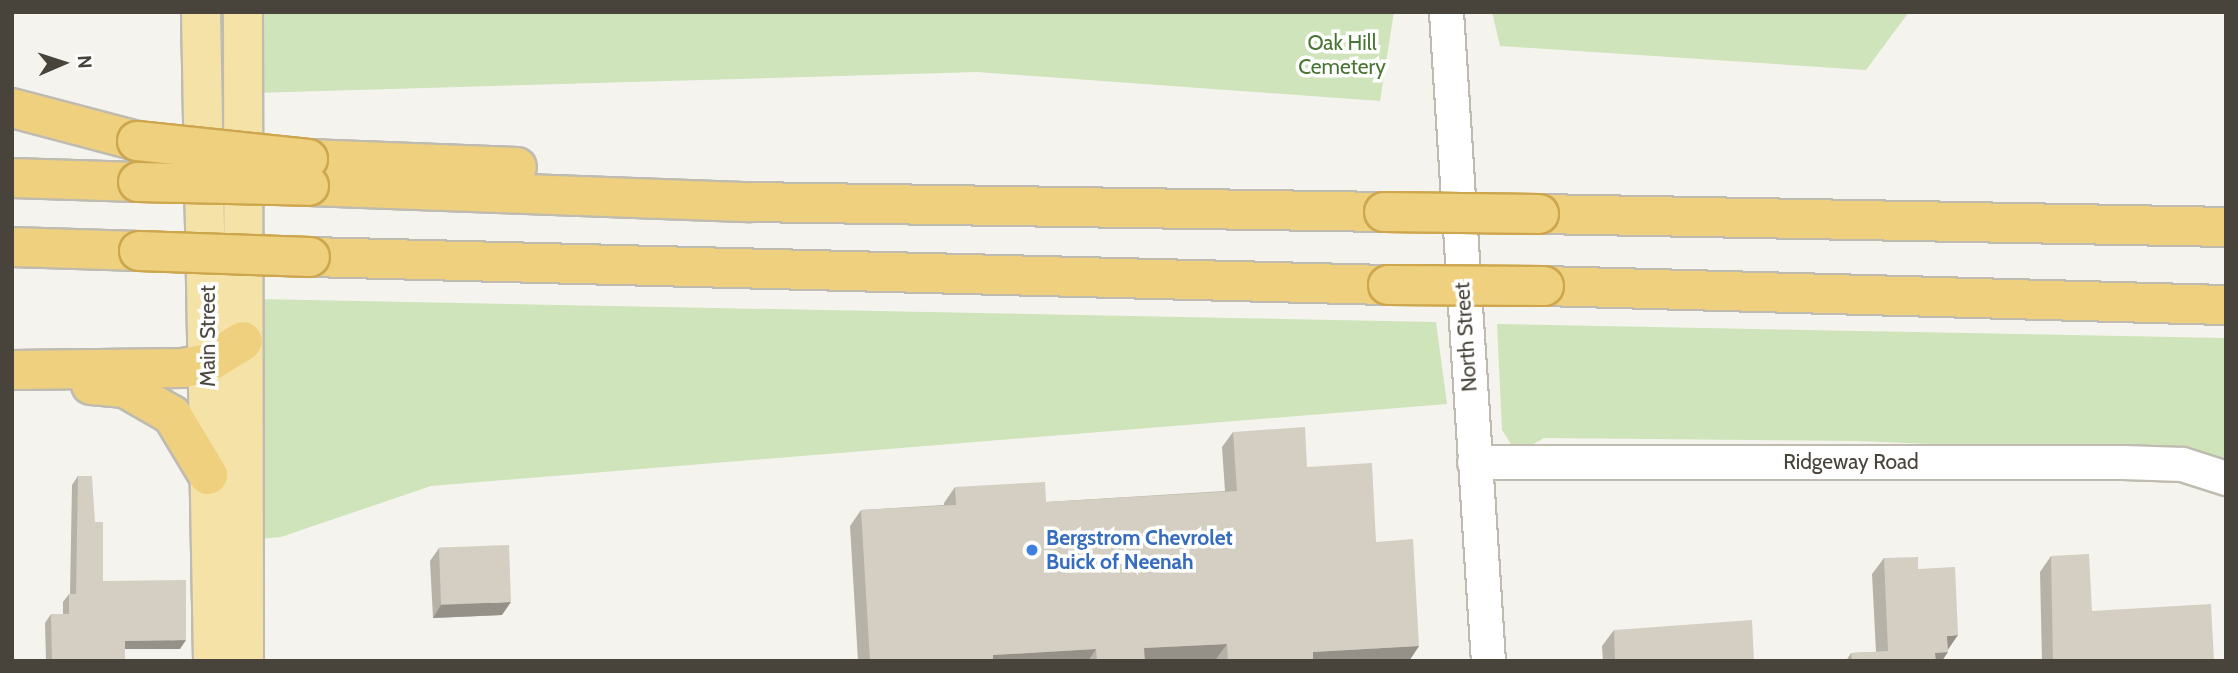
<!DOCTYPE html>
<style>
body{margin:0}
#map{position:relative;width:2238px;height:673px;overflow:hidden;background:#f5f3ed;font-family:Cabin,sans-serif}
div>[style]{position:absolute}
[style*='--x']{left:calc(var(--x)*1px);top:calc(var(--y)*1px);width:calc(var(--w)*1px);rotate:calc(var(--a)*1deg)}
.green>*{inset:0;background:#cfe4ba}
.roads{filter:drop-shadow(2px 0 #bfbbb0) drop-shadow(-2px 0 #bfbbb0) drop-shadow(0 2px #bfbbb0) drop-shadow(0 -2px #bfbbb0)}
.minor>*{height:33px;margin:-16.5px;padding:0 16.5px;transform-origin:16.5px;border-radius:16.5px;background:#fff}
.major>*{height:38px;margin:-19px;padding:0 19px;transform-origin:19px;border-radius:19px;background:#f4e2a7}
.highway>*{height:38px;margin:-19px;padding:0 19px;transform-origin:19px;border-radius:19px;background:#eed07e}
.bridges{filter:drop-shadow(2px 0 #cda64e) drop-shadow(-2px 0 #cda64e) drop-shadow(0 2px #cda64e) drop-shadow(0 -2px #cda64e)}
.highway-bridge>*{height:38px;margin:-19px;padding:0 19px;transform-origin:19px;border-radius:19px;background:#eed07e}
.wall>*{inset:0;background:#b7b2a8}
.shaded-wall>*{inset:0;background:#959188}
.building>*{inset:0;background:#d5cfc3;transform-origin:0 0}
.dots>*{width:19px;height:19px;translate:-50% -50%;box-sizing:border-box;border:4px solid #fff;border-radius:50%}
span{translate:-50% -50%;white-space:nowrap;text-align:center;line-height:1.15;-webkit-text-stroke:7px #fff;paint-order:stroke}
.park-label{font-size:21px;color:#487533}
.street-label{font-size:21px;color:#48443b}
.shop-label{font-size:21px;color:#366cbe;font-weight:700}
.left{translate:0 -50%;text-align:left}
.frame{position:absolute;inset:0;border:14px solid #48443b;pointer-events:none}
.north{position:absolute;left:28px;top:28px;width:70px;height:70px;-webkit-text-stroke:5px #fff;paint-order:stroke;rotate:87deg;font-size:19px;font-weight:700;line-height:28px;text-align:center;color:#48443b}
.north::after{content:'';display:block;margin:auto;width:24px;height:32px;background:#48443b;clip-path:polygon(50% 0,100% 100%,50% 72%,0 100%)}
</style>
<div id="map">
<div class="green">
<div style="clip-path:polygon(254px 12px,1394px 12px,1380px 101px,977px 72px,254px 93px)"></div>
<div style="clip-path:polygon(1492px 12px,1909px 12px,1866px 70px,1500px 46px)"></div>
<div style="clip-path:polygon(257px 299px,1436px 322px,1447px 404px,431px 486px,281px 537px,259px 539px)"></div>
<div style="clip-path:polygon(1497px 324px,2226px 338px,2226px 473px,2130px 452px,1857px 441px,1544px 438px,1528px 447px,1511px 444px,1502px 430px)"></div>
</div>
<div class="roads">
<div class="minor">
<div style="--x:1446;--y:12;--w:650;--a:86.3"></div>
<div style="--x:1474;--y:462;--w:649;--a:0"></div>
<div style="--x:2123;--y:462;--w:59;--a:1.9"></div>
<div style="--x:2182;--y:464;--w:46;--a:17.7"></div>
</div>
<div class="major">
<div style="--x:201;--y:12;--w:649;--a:88.94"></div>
<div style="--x:243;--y:12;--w:649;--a:89.91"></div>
</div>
<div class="highway">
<div style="--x:12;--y:108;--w:129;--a:14.8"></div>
<div style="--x:308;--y:159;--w:209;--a:2.2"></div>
<div style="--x:12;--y:178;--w:126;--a:1.8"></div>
<div style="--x:309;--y:186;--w:441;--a:2.1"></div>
<div style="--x:750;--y:202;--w:634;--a:0.9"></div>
<div style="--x:1539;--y:214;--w:687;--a:1.08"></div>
<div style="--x:12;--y:247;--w:127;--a:1.8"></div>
<div style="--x:310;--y:257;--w:1078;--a:1.49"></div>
<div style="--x:1544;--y:286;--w:682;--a:1.6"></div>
<div style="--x:12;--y:370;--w:171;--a:-0.7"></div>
<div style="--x:183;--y:368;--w:25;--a:-11"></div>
<div style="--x:208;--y:363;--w:41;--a:-32.2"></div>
<div style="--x:91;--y:385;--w:34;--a:5"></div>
<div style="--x:125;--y:388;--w:54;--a:29.9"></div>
<div style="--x:172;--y:415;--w:70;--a:59"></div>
</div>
</div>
<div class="bridges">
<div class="highway-bridge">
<div style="--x:137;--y:141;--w:172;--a:6"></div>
<div style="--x:138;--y:182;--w:171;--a:1.3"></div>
<div style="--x:1384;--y:212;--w:155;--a:0.7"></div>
<div style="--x:139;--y:251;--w:171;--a:2"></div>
<div style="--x:1388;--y:285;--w:156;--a:0.4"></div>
</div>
</div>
<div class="wall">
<div style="clip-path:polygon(1233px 432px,1307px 467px,1376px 542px,1419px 646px,1409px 661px,1216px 661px,1216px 659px,1193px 661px,858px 661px,850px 526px,861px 510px,944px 505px,944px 503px,955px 487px,1046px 502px,1225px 491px,1222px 447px)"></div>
<div style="clip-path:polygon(78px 476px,95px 522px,103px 581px,180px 649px,125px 649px,125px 661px,46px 661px,45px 623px,51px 614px,63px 614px,63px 602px,69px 594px,70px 594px,72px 485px)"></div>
<div style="clip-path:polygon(439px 548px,502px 615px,433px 618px,430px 561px)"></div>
<div style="clip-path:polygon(2051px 556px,2092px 611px,2214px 661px,2042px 661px,2040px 572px)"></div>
<div style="clip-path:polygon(1884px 558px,1918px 569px,1948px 650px,1942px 661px,1846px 661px,1851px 653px,1876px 652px,1872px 574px)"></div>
<div style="clip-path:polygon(1614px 630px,1754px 661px,1603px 661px,1602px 646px)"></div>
</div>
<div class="shaded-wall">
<div style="clip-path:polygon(511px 602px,502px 615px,433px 618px,441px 605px)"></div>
<div style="clip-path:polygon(1958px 635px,1947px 651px,1947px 636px)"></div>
<div style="clip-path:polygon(186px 640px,180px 649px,119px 649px,125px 641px)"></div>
<div style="clip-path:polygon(1227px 644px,1216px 659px,1193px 661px,1135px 661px,1144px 648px)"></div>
<div style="clip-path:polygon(1419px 646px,1409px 661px,1307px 661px,1313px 652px)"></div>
<div style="clip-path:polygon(1096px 649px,1088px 661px,989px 661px,993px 655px)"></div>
<div style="clip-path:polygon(1948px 652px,1942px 661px,1930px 661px,1935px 653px)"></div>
<div style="clip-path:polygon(2161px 659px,2160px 661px,2126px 661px)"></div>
</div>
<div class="building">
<div style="clip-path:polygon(1305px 427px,1307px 467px,1372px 463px,1376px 542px,1413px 539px,1419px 646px,1313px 652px,1313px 661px,1228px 661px,1227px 644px,1144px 648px,1145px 661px,1097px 661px,1096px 649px,993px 655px,993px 661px,870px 661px,861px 510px,956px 505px,955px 487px,1045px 482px,1046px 502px,1237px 491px,1233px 432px)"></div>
<div style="clip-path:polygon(78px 476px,92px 476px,95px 522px,103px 522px,103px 581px,186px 580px,186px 640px,125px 641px,125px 661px,52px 661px,51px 614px,69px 614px,69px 594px,76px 594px)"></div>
<div style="left:509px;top:545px;width:57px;height:70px;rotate:88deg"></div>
<div style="clip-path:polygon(2089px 554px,2092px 611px,2211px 604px,2214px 661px,2162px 661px,2161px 659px,2126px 661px,2053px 661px,2051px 556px)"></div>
<div style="clip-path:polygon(1918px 557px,1918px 569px,1955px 567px,1958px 635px,1947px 636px,1948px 652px,1935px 653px,1936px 661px,1852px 661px,1851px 653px,1888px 651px,1884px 558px)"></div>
<div style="clip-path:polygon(1752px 620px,1754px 661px,1615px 661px,1614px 630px)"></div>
</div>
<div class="dots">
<div style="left:1032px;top:550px;background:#3f7fe0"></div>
</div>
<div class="park-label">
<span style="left:1342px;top:55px">Oak Hill<br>Cemetery</span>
</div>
<div class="street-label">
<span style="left:208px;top:336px;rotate:-90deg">Main Street</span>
<span style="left:1466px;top:337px;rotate:-94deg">North Street</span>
<span style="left:1851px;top:462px">Ridgeway Road</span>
</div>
<div class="shop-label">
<span class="left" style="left:1046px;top:550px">Bergstrom Chevrolet<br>Buick of Neenah</span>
</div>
<div class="frame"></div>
<div class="north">N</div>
</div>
